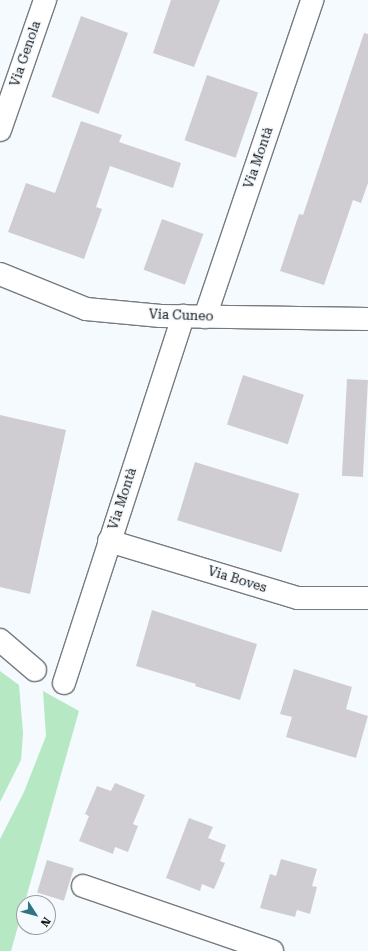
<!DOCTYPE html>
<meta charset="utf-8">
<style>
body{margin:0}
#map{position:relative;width:368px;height:951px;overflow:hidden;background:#f5fafe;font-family:"Roboto Serif",serif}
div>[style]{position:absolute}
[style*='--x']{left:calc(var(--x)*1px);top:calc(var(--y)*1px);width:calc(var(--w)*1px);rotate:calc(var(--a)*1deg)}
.green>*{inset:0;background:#b6e8c4}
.building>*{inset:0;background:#d0cdd2;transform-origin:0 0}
.roads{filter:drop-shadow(1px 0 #777b7f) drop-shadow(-1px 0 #777b7f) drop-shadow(0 1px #777b7f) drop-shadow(0 -1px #777b7f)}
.street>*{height:22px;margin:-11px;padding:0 11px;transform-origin:11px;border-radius:11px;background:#fff}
span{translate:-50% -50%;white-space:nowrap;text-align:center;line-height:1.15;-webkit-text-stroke:3.5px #f5fafe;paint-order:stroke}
.street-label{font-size:13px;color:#141617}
.north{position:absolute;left:16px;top:895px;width:40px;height:40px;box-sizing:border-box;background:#f5fafe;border:1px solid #9b9fa2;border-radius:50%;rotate:126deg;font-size:11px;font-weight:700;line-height:16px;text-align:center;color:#141617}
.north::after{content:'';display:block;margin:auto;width:14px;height:18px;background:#2f7483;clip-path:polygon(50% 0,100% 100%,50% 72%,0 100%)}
</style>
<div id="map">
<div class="green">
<div style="clip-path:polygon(0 671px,19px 685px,23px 733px,21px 760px,0 802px)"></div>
<div style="clip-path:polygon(43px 691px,79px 711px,11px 951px,0 951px,0 839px,24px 792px,46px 736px)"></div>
</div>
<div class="building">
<div style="clip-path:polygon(171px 0,220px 0,194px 67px,153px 53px)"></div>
<div style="left:81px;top:16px;width:50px;height:86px;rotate:20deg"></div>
<div style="clip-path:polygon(364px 33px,368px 34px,368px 183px,361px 203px,353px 200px,324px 285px,280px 271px,299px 214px,303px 215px)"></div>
<div style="left:207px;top:75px;width:54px;height:69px;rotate:19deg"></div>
<div style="clip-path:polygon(81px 121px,122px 135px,119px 142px,181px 163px,173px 188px,110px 166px,96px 207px,102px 209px,84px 259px,8px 232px,26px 183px,55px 193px)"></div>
<div style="left:162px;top:219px;width:44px;height:54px;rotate:20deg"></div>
<div style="left:243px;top:375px;width:64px;height:52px;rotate:18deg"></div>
<div style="left:347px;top:379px;width:21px;height:97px;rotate:3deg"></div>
<div style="clip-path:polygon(0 415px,66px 430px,30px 594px,0 587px)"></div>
<div style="left:195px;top:462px;width:109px;height:61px;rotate:17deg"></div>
<div style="clip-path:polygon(152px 610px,257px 644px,240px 700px,195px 686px,196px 684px,136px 666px)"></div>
<div style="clip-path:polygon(294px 669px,352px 687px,346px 709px,368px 716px,356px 758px,286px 737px,292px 717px,280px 714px)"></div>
<div style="clip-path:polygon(115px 783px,145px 795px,133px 824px,138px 826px,128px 852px,115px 847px,113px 854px,79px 841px,89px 816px,85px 814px,97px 786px,111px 791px)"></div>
<div style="clip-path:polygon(189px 818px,213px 827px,208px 838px,226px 845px,220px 861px,225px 863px,214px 889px,202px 884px,200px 891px,166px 878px)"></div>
<div style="clip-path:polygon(281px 859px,317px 869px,312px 886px,317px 887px,310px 914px,297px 910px,295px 917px,260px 908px,270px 874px,276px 876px)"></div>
<div style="left:47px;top:860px;width:28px;height:34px;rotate:17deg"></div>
</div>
<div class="roads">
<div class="street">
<div style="--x:0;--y:130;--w:138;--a:-70.9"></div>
<div style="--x:0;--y:274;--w:93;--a:22.1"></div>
<div style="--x:86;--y:309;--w:75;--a:5.3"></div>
<div style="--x:161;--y:316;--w:207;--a:0.8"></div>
<div style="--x:205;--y:317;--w:335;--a:-71.3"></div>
<div style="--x:109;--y:541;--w:197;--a:16.8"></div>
<div style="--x:298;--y:598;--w:70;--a:0"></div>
<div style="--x:0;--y:640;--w:46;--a:40.6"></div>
<div style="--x:64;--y:683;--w:386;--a:-72"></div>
<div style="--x:83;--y:886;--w:200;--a:19"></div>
</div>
</div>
<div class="street-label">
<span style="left:26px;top:54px;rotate:-71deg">Via Genola</span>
<span style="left:259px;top:158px;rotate:-71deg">Via Montà</span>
<span style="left:181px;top:316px;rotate:2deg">Via Cuneo</span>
<span style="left:123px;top:499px;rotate:-72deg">Via Montà</span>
<span style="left:237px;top:580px;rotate:17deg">Via Boves</span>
</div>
<div class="north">N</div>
</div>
